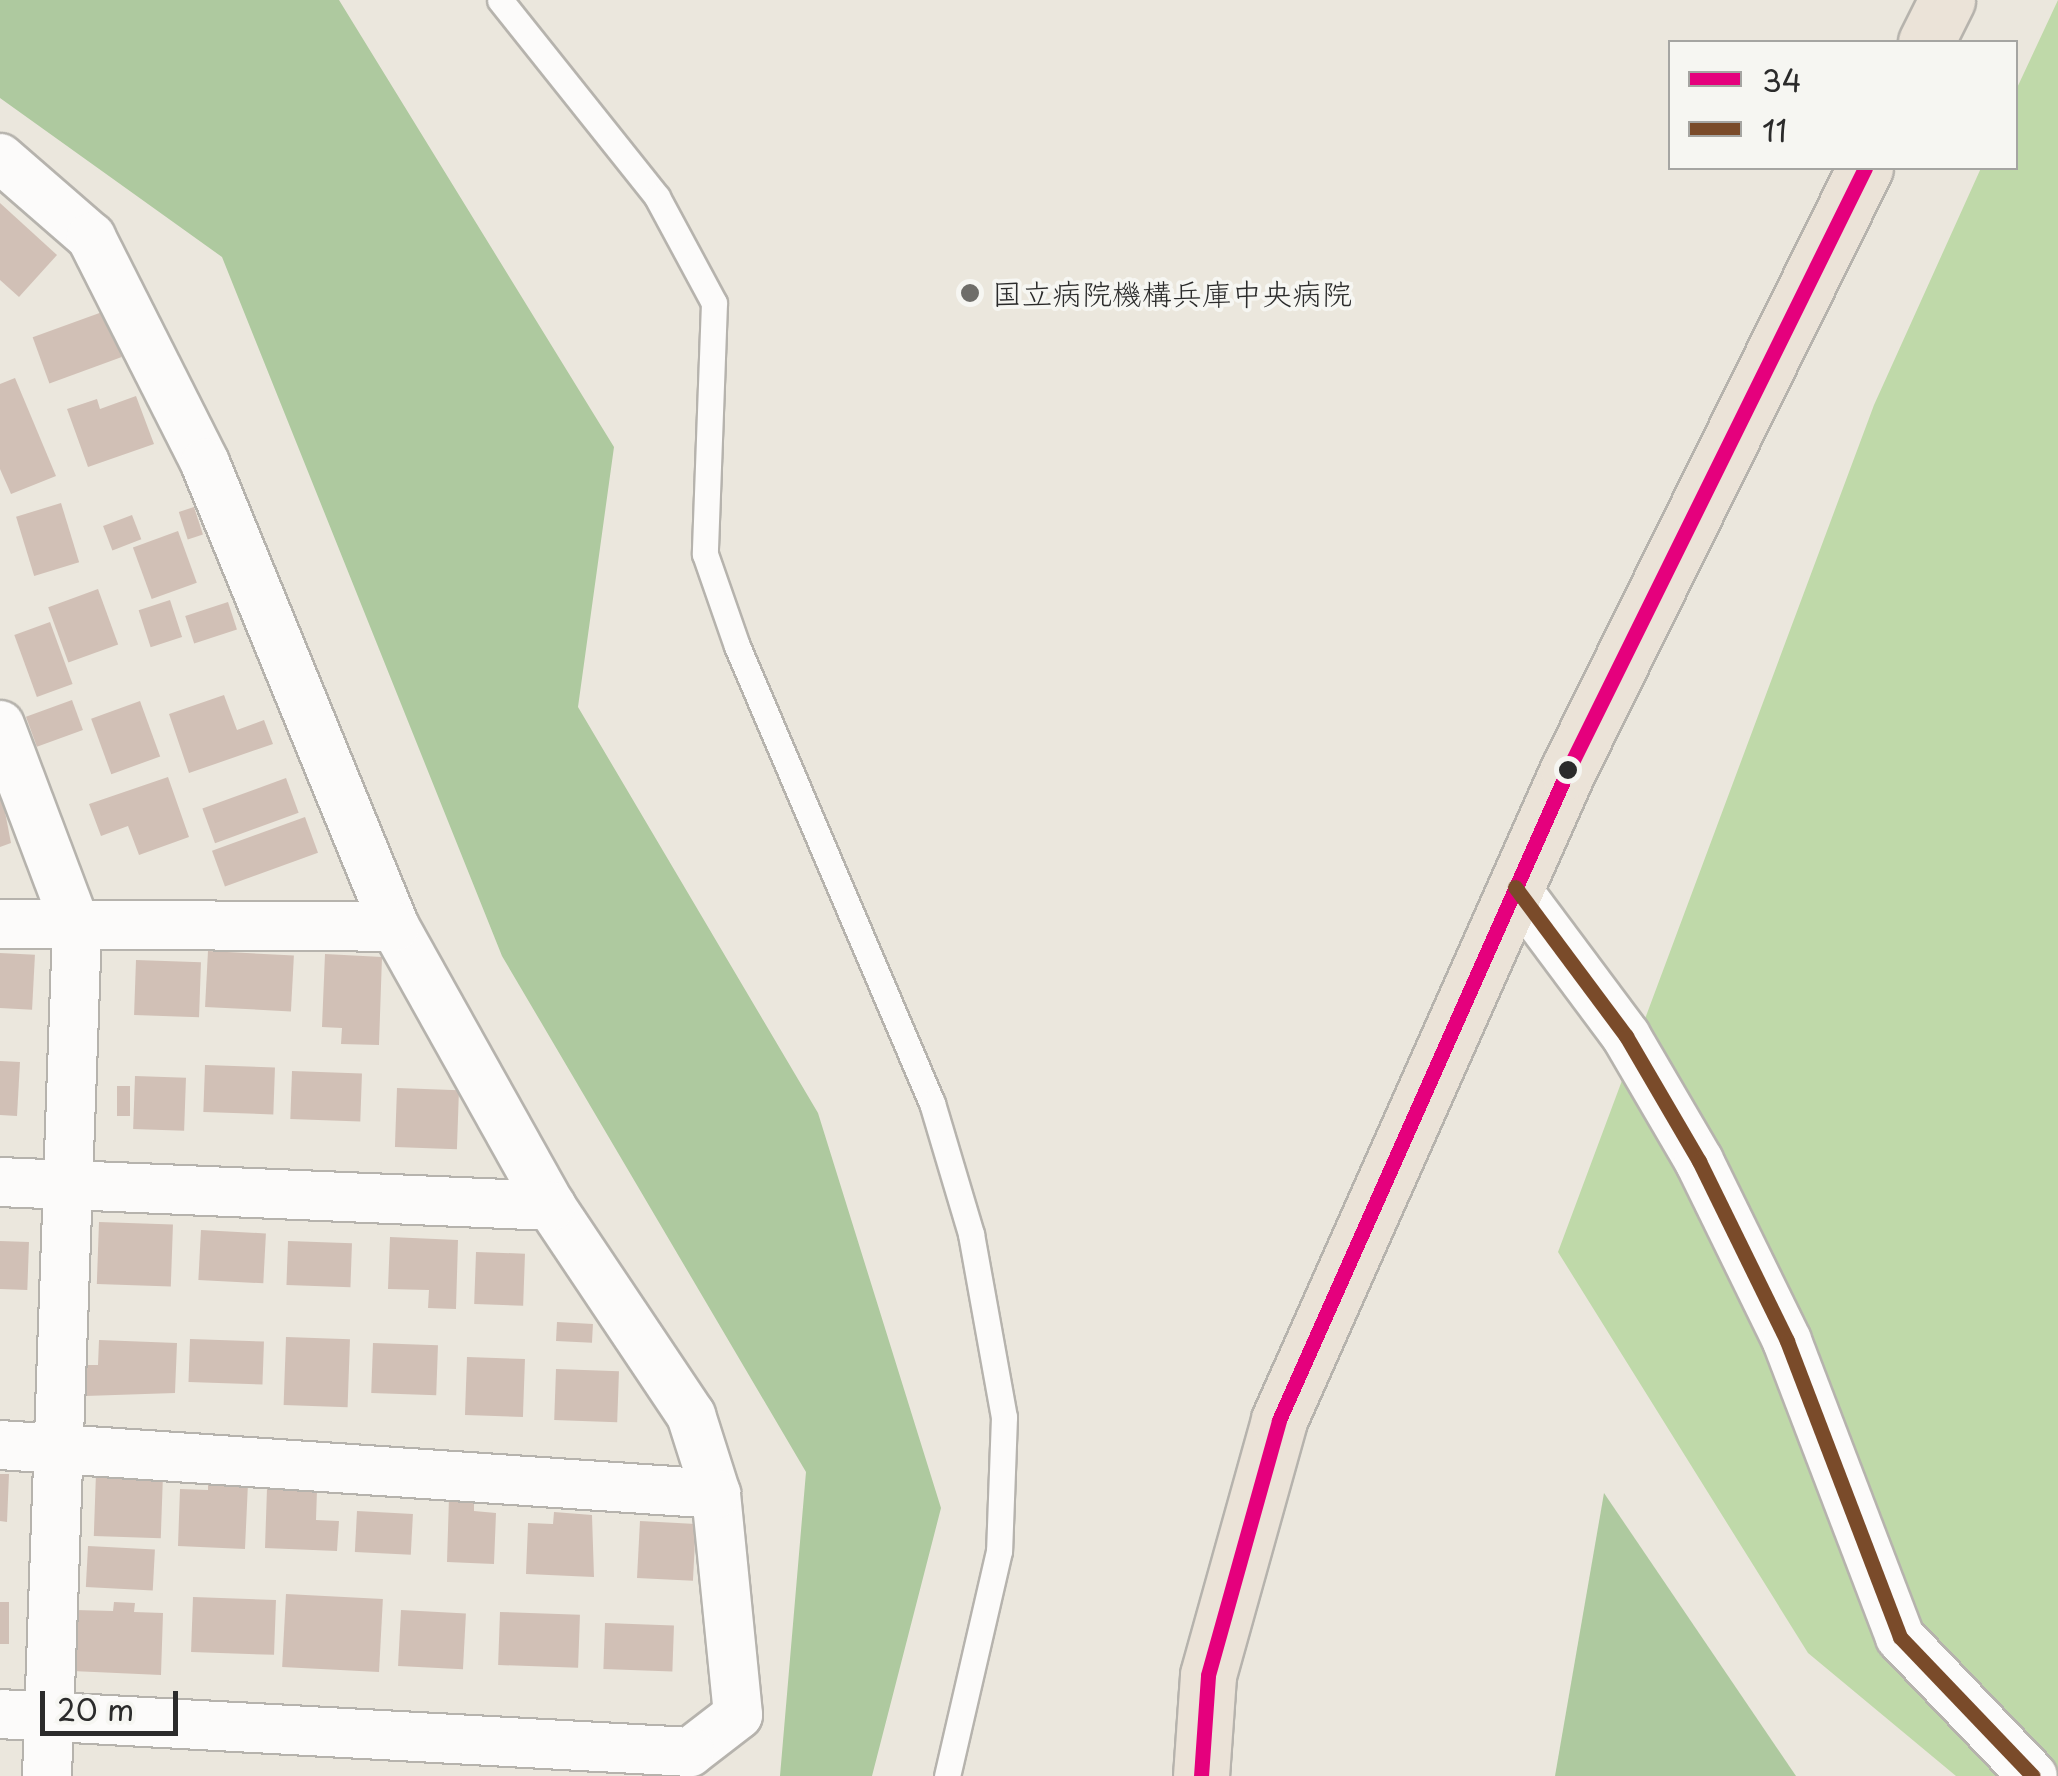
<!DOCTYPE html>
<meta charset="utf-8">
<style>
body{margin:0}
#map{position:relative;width:2058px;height:1776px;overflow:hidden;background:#ebe7dd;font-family:"Playpen Sans","Klee One",sans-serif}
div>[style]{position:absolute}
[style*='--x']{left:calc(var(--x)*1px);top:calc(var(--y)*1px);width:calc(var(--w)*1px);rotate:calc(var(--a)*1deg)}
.green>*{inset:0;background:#bfd9a9}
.forest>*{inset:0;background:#aec99f}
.building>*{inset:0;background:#d1c0b6;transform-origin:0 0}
.roads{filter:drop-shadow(2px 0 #b6b3ad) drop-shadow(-2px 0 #b6b3ad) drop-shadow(0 2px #b6b3ad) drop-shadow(0 -2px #b6b3ad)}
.lane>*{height:25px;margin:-12.5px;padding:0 12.5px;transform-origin:12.5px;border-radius:12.5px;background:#fcfbfa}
.street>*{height:48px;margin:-24px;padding:0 24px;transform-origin:24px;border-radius:24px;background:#fcfbfa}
.primary>*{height:55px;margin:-27.5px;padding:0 27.5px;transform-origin:27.5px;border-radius:27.5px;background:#ebe3d8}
.bus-1>*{height:15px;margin:-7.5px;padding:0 7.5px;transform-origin:7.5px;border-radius:7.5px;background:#e5007d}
.bus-2>*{height:15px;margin:-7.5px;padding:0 7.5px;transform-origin:7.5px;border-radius:7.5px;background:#7a4b2a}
.dots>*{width:28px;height:28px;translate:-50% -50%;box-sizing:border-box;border:5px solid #f6f6f2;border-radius:50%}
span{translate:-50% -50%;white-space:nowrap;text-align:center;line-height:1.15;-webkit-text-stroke:8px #f6f6f2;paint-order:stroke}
.poi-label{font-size:30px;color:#2b2b2b}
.left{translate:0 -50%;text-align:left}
.legend{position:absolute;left:1668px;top:40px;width:350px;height:130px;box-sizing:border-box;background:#f6f6f2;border:2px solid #a5a5a2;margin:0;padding:12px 18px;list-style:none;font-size:30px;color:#2b2b2b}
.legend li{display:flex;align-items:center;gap:20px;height:50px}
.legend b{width:50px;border:2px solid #a5a5a2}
.scale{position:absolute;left:40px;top:1691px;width:138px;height:45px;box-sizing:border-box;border:5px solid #2b2b2b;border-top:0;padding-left:12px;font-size:30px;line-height:35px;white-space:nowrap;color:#2b2b2b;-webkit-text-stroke:8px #f6f6f2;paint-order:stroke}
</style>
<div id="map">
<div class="green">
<div style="clip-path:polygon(2058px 0,2058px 1776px,1956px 1776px,1808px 1653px,1558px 1252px,1874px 405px,1981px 168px,2016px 168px,2016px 90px)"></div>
</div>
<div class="forest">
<div style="clip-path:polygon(0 0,339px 0,614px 447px,578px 707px,818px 1113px,941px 1508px,872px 1776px,780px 1776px,806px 1472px,502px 956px,222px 257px,0 98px)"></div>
<div style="clip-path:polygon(1604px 1493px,1796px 1776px,1555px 1776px)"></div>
</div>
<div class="building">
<div style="clip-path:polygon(0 203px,57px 255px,19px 297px,0 280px)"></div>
<div style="left:105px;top:311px;width:49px;height:77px;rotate:70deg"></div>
<div style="clip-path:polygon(15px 378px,56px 476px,11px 494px,0 469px,0 384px)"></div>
<div style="clip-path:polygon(136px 396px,154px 444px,88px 467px,67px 409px,97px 399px,100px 409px)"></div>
<div style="left:61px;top:503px;width:62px;height:47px;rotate:73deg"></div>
<div style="left:194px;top:507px;width:29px;height:16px;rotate:72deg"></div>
<div style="left:132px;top:515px;width:26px;height:31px;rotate:69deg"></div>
<div style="left:178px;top:531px;width:55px;height:48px;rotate:70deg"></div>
<div style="left:98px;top:589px;width:59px;height:53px;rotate:70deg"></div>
<div style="left:170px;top:600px;width:39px;height:33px;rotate:72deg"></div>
<div style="left:228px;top:602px;width:29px;height:45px;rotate:72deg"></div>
<div style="left:50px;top:622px;width:66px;height:38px;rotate:70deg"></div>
<div style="clip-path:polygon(224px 695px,237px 730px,264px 720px,273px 744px,189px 773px,169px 714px)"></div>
<div style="left:72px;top:700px;width:32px;height:49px;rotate:70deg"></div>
<div style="left:140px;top:701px;width:59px;height:52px;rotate:70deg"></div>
<div style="clip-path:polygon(168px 777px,189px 837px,139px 855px,128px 826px,101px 836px,89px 804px)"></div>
<div style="left:286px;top:778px;width:37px;height:89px;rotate:70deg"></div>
<div style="clip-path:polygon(0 786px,11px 843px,0 847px)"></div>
<div style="left:305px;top:817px;width:38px;height:99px;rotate:70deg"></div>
<div style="left:208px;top:951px;width:86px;height:56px;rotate:3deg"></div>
<div style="left:0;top:953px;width:35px;height:55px;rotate:3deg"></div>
<div style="clip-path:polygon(325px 954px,382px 957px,379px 1045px,341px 1044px,342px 1028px,322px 1027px)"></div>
<div style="left:136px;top:960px;width:65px;height:55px;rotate:2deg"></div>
<div style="clip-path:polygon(0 1061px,20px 1062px,17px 1116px,0 1115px)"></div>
<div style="left:205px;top:1065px;width:70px;height:47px;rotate:2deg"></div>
<div style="left:292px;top:1071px;width:70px;height:48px;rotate:2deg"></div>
<div style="left:135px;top:1076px;width:51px;height:53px;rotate:2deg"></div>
<div style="left:117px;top:1086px;width:13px;height:30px"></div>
<div style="left:397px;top:1088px;width:62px;height:59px;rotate:2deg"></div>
<div style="left:99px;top:1222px;width:74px;height:62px;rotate:2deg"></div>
<div style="left:201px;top:1230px;width:65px;height:50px;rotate:3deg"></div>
<div style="clip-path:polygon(390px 1237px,458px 1240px,456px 1309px,428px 1308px,429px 1290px,388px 1289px)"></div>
<div style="left:0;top:1241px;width:29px;height:48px;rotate:2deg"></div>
<div style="left:288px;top:1241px;width:64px;height:44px;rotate:2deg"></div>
<div style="left:476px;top:1252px;width:49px;height:52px;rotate:2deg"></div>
<div style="left:557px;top:1322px;width:36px;height:19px;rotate:3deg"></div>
<div style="left:286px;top:1337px;width:64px;height:68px;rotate:2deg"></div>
<div style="left:190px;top:1339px;width:74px;height:43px;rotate:2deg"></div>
<div style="clip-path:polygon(99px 1340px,177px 1343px,175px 1393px,85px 1396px,86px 1365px,98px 1365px)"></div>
<div style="left:373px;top:1343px;width:65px;height:50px;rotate:2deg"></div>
<div style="left:467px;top:1357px;width:58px;height:58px;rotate:2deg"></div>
<div style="left:556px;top:1369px;width:63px;height:51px;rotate:2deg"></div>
<div style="left:96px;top:1473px;width:67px;height:63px;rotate:2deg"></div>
<div style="clip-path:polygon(0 1474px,9px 1474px,7px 1522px,0 1521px)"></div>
<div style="clip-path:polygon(208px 1481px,248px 1483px,245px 1549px,178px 1546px,180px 1489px,208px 1490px)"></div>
<div style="clip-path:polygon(267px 1488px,317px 1490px,316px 1520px,339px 1521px,337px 1551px,265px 1548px)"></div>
<div style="clip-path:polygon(449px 1497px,474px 1498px,474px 1511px,496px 1513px,494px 1564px,447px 1562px)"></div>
<div style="left:357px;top:1511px;width:56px;height:41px;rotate:3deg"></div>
<div style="clip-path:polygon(554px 1512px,592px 1515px,594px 1577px,526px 1574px,528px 1523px,553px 1524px)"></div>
<div style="left:640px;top:1521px;width:56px;height:57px;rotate:3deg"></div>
<div style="left:88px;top:1546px;width:67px;height:41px;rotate:3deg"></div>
<div style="left:286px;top:1594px;width:97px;height:73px;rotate:3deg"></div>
<div style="left:193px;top:1597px;width:83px;height:55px;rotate:2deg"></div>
<div style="left:0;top:1602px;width:9px;height:42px"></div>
<div style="clip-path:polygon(114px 1602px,135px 1603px,134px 1612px,163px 1613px,161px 1675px,72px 1671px,75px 1610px,113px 1611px)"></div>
<div style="left:401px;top:1610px;width:65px;height:56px;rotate:3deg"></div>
<div style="left:500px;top:1612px;width:80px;height:53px;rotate:2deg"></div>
<div style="left:605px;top:1623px;width:69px;height:46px;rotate:2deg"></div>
</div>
<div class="roads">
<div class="lane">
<div style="--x:500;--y:0;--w:252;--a:51.4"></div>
<div style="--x:657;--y:197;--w:120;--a:61.7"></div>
<div style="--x:714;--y:303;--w:251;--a:92.1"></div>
<div style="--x:705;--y:554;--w:97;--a:70.8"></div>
<div style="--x:737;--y:646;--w:497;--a:66.9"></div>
<div style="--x:932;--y:1103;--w:137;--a:73.4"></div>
<div style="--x:971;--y:1234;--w:186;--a:79.8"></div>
<div style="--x:1004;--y:1417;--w:134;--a:92.1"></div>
<div style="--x:999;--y:1551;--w:231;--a:103"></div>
</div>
<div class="street">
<div style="--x:0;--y:158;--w:121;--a:41"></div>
<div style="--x:91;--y:237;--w:253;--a:63.2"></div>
<div style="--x:205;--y:463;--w:501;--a:67.73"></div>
<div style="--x:395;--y:927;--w:320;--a:60.8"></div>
<div style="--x:551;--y:1206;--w:252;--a:56.2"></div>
<div style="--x:691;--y:1415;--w:83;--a:72.4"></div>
<div style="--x:716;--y:1494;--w:222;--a:84.3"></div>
<div style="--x:738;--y:1715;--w:61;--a:142.4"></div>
<div style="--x:690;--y:1752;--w:691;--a:-176.85"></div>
<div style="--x:0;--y:725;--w:218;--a:69.3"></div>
<div style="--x:77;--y:929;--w:848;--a:92.03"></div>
<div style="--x:1515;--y:887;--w:186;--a:53.3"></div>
<div style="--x:1626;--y:1036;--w:145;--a:59.7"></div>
<div style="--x:1699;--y:1161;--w:200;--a:63.9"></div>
<div style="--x:1787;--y:1341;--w:317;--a:69.1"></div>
<div style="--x:1900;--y:1637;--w:192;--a:46.3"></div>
<div style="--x:0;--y:924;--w:395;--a:0.4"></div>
<div style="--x:0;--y:1182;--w:552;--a:2.49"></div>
<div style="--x:0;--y:1445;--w:718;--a:3.91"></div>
</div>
<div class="primary">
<div style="--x:1926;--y:42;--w:47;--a:-63.4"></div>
<div style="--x:1201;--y:1776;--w:101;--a:-86"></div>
<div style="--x:1208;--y:1675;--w:265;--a:-74.4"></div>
<div style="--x:1279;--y:1420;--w:711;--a:-66.03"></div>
<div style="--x:1568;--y:770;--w:671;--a:-63.74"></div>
</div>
</div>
<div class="bus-1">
<div style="--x:1201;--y:1776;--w:101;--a:-86"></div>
<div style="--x:1208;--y:1675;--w:265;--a:-74.4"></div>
<div style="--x:1279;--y:1420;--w:711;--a:-66.03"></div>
<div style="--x:1568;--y:770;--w:671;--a:-63.74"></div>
</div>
<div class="bus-2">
<div style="--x:1515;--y:887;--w:186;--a:53.3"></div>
<div style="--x:1626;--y:1036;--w:145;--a:59.7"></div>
<div style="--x:1699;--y:1161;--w:200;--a:63.9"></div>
<div style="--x:1787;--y:1341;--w:317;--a:69.1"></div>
<div style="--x:1900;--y:1637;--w:192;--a:46.3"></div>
</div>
<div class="dots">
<div style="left:970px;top:293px;background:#6e6d69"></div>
<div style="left:1568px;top:770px;background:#2b2b2b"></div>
</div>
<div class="poi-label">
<span class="left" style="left:992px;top:293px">国立病院機構兵庫中央病院</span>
</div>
<ul class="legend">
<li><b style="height:12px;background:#e5007d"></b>34</li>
<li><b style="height:12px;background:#7a4b2a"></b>11</li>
</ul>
<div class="scale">20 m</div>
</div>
